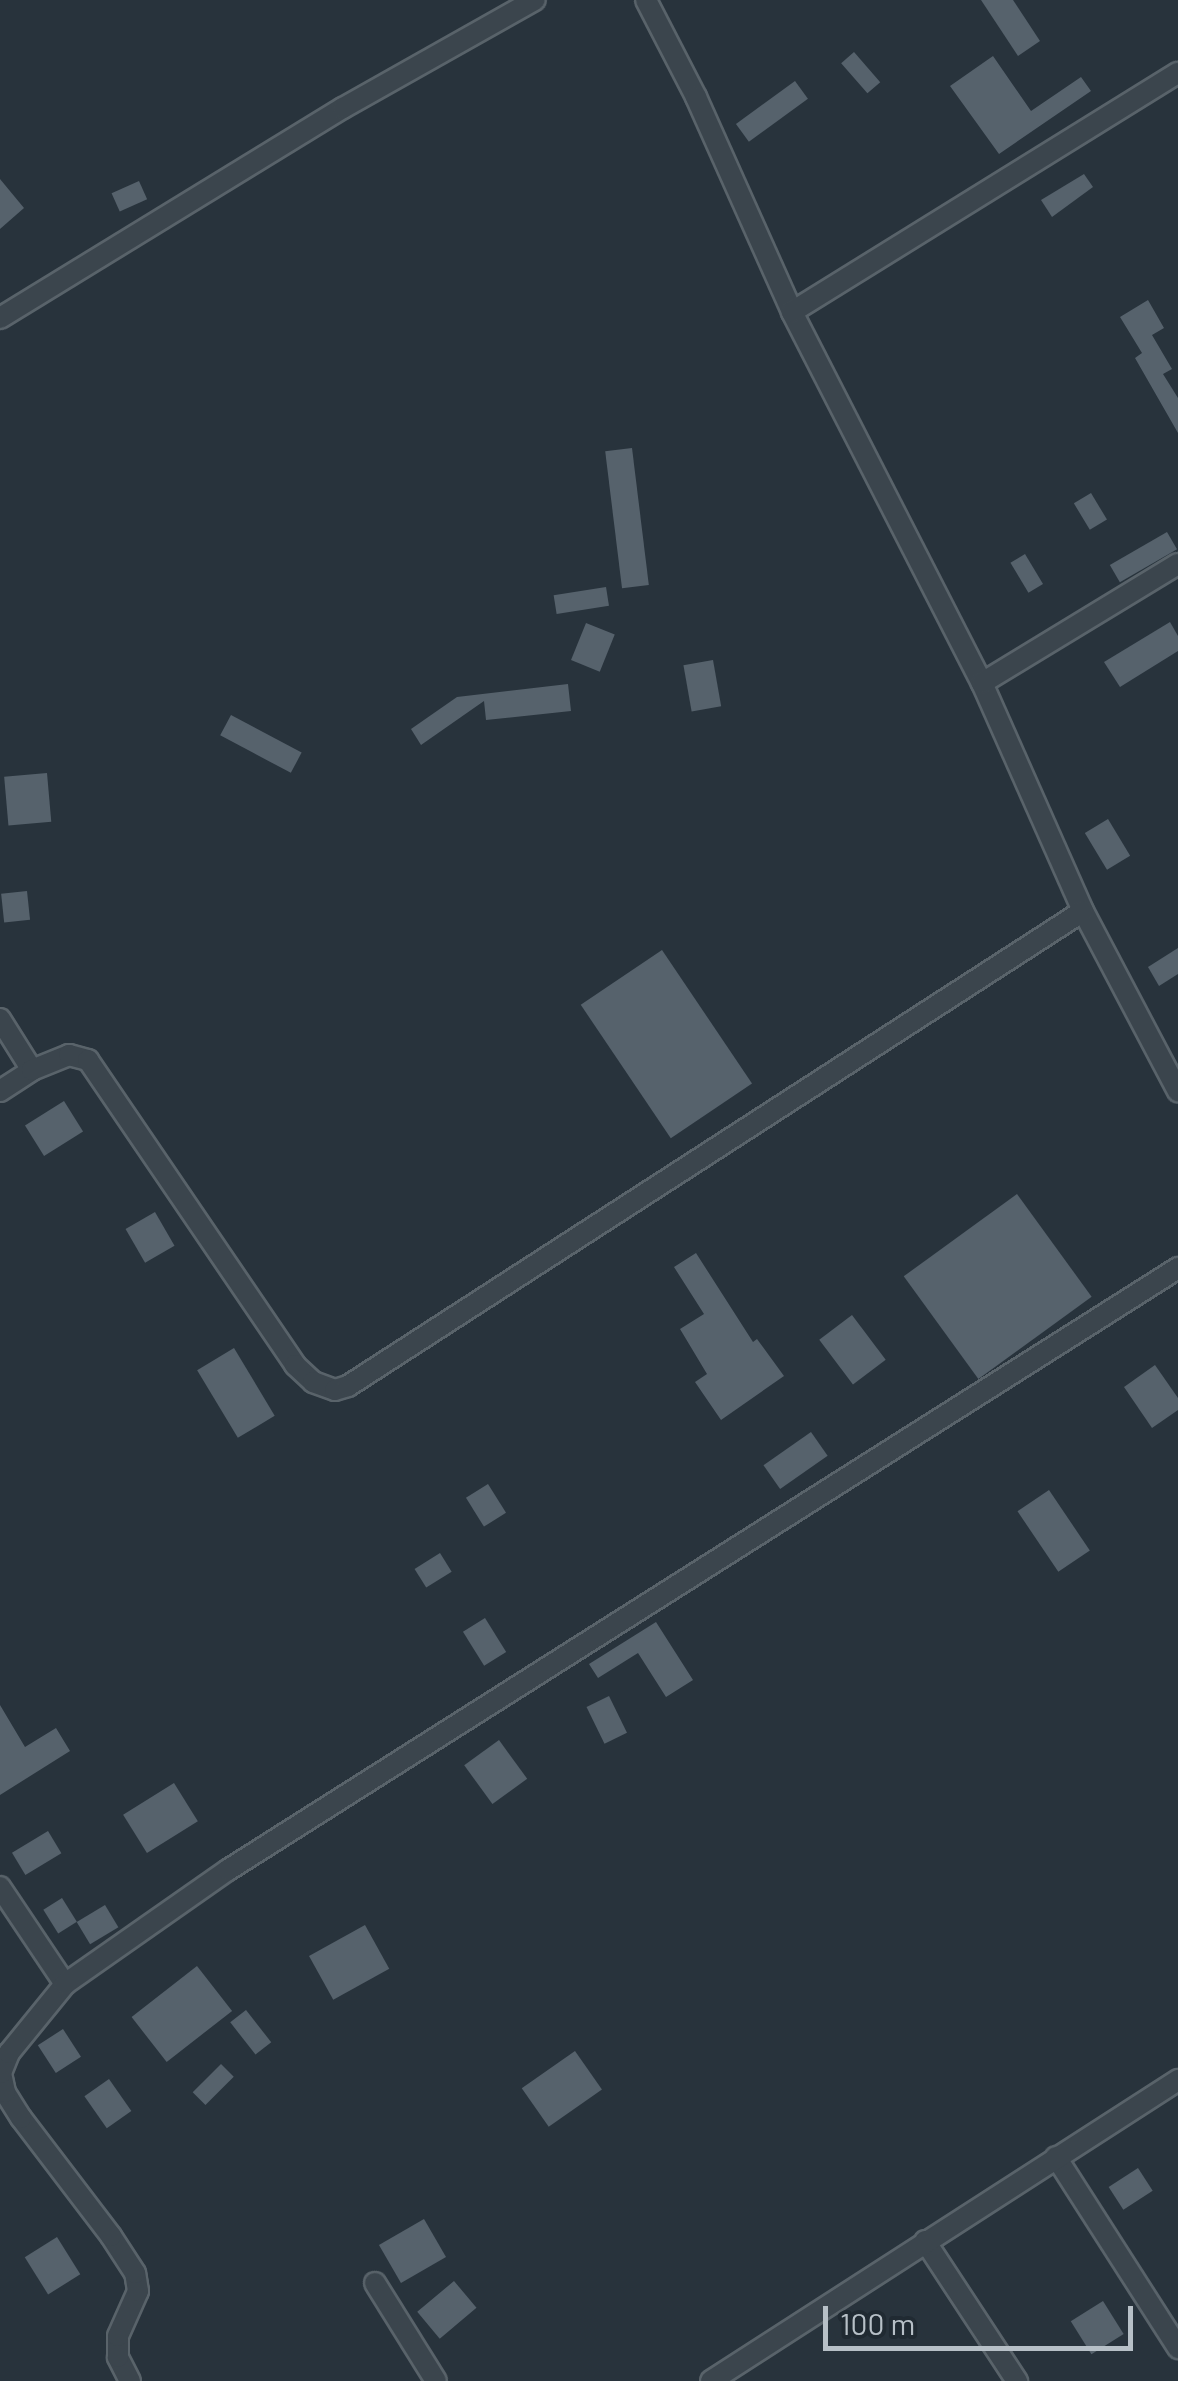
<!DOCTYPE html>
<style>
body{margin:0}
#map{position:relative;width:1178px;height:2381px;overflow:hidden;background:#28333c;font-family:Barlow,sans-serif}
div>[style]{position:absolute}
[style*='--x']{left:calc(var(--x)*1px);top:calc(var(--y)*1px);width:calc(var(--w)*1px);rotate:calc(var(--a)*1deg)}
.building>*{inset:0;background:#56626c;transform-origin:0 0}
.roads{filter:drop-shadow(2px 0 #59636a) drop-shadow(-2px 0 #59636a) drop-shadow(0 2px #59636a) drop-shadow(0 -2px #59636a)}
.minor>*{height:20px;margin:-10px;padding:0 10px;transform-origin:10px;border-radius:10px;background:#3b454d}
span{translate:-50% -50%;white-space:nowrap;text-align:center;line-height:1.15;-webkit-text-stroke:8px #202a32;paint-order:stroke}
.scale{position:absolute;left:823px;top:2306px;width:310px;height:45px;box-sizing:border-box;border:5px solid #b7c0c7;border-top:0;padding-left:12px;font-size:30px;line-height:35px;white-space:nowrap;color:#b7c0c7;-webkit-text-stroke:8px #202a32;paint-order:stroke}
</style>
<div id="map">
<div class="building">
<div style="clip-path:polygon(981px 0,1013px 0,1040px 41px,1018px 56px)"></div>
<div style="left:854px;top:52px;width:40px;height:17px;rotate:49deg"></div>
<div style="clip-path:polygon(993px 56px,1031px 111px,1081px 77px,1091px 91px,999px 154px,950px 86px)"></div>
<div style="left:795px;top:81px;width:22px;height:73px;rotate:54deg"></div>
<div style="clip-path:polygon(1084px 174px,1093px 187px,1052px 217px,1041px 200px)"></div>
<div style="clip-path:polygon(0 179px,24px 208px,0 229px)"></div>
<div style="left:139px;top:181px;width:20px;height:30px;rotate:66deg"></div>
<div style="clip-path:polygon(1148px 300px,1164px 328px,1152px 335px,1172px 369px,1163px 374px,1178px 398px,1178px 433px,1135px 358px,1142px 353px,1120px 317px)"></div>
<div style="left:632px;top:448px;width:138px;height:27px;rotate:83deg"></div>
<div style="left:1091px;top:493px;width:31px;height:20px;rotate:59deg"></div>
<div style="left:1167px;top:532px;width:20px;height:66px;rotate:60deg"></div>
<div style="left:1025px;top:554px;width:35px;height:17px;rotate:59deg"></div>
<div style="left:606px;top:587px;width:19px;height:53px;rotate:81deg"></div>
<div style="clip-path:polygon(1170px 622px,1178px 636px,1178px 651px,1120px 687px,1104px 662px)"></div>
<div style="left:586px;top:623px;width:31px;height:40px;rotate:22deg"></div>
<div style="left:713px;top:660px;width:47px;height:30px;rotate:80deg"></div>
<div style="clip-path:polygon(568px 684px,571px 711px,486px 720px,484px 701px,421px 745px,411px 729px,457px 697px)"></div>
<div style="left:231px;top:715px;width:80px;height:23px;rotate:28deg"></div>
<div style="left:47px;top:773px;width:49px;height:43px;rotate:85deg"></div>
<div style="left:1108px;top:819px;width:43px;height:27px;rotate:59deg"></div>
<div style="left:27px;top:891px;width:29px;height:26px;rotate:84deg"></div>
<div style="clip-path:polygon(1178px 948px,1178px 974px,1159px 986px,1148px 967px)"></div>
<div style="left:662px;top:950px;width:161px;height:98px;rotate:56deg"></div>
<div style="left:64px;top:1101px;width:36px;height:46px;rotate:58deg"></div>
<div style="left:1017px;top:1194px;width:127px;height:140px;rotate:54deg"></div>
<div style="left:155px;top:1212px;width:39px;height:34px;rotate:60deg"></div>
<div style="clip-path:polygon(696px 1253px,753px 1342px,757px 1339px,784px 1376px,721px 1420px,695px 1382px,707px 1374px,680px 1329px,704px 1314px,674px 1267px)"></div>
<div style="left:852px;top:1315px;width:56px;height:41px;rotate:53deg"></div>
<div style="left:234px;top:1348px;width:79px;height:43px;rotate:59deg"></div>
<div style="clip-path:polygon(1155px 1365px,1178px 1398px,1178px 1410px,1152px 1428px,1124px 1387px)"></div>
<div style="left:811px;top:1432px;width:29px;height:58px;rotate:55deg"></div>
<div style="left:488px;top:1484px;width:34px;height:26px;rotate:58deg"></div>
<div style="left:1049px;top:1490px;width:73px;height:38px;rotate:56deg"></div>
<div style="left:440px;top:1553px;width:22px;height:30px;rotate:58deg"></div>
<div style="left:485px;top:1618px;width:40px;height:26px;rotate:58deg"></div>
<div style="clip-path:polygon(656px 1622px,693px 1680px,666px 1697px,638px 1653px,598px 1678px,589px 1664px)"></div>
<div style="left:609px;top:1696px;width:41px;height:25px;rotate:64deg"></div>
<div style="clip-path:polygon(0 1705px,25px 1747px,56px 1728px,70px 1751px,0 1795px)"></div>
<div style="left:499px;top:1740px;width:48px;height:43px;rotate:54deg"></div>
<div style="left:174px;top:1783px;width:45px;height:60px;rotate:58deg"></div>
<div style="left:48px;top:1831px;width:26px;height:42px;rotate:59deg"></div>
<div style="left:62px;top:1898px;width:28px;height:22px;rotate:58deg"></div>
<div style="left:105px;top:1905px;width:26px;height:33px;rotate:59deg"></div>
<div style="left:365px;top:1925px;width:50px;height:64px;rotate:61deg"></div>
<div style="left:197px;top:1966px;width:57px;height:83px;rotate:52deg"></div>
<div style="left:246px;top:2010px;width:41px;height:20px;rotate:52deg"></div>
<div style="left:63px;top:2029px;width:33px;height:30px;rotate:57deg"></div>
<div style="left:575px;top:2051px;width:47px;height:65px;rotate:55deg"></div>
<div style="left:221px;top:2064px;width:18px;height:40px;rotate:45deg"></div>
<div style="left:109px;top:2079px;width:39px;height:30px;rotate:55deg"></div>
<div style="left:1138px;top:2168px;width:27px;height:35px;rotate:57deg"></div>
<div style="left:424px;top:2219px;width:44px;height:52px;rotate:60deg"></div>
<div style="left:57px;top:2237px;width:44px;height:38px;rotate:58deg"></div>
<div style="left:454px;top:2281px;width:35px;height:48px;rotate:50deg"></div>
<div style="left:1103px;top:2301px;width:39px;height:38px;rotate:58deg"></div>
</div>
<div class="roads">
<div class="minor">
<div style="--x:646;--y:0;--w:109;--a:62.7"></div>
<div style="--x:696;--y:97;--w:235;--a:65.9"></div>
<div style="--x:792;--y:312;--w:417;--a:62.9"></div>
<div style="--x:982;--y:683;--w:249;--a:66.1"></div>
<div style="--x:1083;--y:911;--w:204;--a:62.2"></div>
<div style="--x:792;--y:312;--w:454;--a:-31.8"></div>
<div style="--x:0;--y:318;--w:402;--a:-31.5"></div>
<div style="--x:343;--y:108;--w:220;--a:-29.4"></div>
<div style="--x:982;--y:683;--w:229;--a:-31.3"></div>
<div style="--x:0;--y:1019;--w:60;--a:57.9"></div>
<div style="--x:0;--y:1091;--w:38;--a:-33"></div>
<div style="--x:32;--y:1070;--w:40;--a:-22"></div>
<div style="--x:69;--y:1055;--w:20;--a:15"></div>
<div style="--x:88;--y:1060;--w:369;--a:55.8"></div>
<div style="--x:295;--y:1365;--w:25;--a:43"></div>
<div style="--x:313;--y:1382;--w:23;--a:20"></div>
<div style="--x:335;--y:1390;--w:14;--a:-17"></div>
<div style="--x:348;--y:1386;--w:875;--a:-32.87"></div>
<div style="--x:0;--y:1887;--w:117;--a:56.2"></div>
<div style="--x:1056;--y:2157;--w:227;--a:57.4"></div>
<div style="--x:925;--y:2241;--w:168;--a:56.7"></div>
<div style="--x:375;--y:2283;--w:115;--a:58.1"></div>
<div style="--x:130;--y:2381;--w:27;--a:-117"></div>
<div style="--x:118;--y:2357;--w:21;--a:-90"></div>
<div style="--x:118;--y:2336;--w:49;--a:-66"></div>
<div style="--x:138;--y:2291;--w:18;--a:-99"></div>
<div style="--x:135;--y:2273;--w:44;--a:-123"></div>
<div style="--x:111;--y:2236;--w:148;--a:-127.3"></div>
<div style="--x:21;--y:2118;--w:31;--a:-122"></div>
<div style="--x:5;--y:2092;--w:19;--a:-102"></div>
<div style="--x:1;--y:2073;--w:22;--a:-68"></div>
<div style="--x:9;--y:2053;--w:89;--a:-50.9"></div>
<div style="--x:65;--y:1984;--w:199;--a:-35"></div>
<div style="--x:228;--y:1870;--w:1125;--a:-32.36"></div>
<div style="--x:711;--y:2381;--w:556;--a:-32.8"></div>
</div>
</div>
<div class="scale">100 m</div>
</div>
